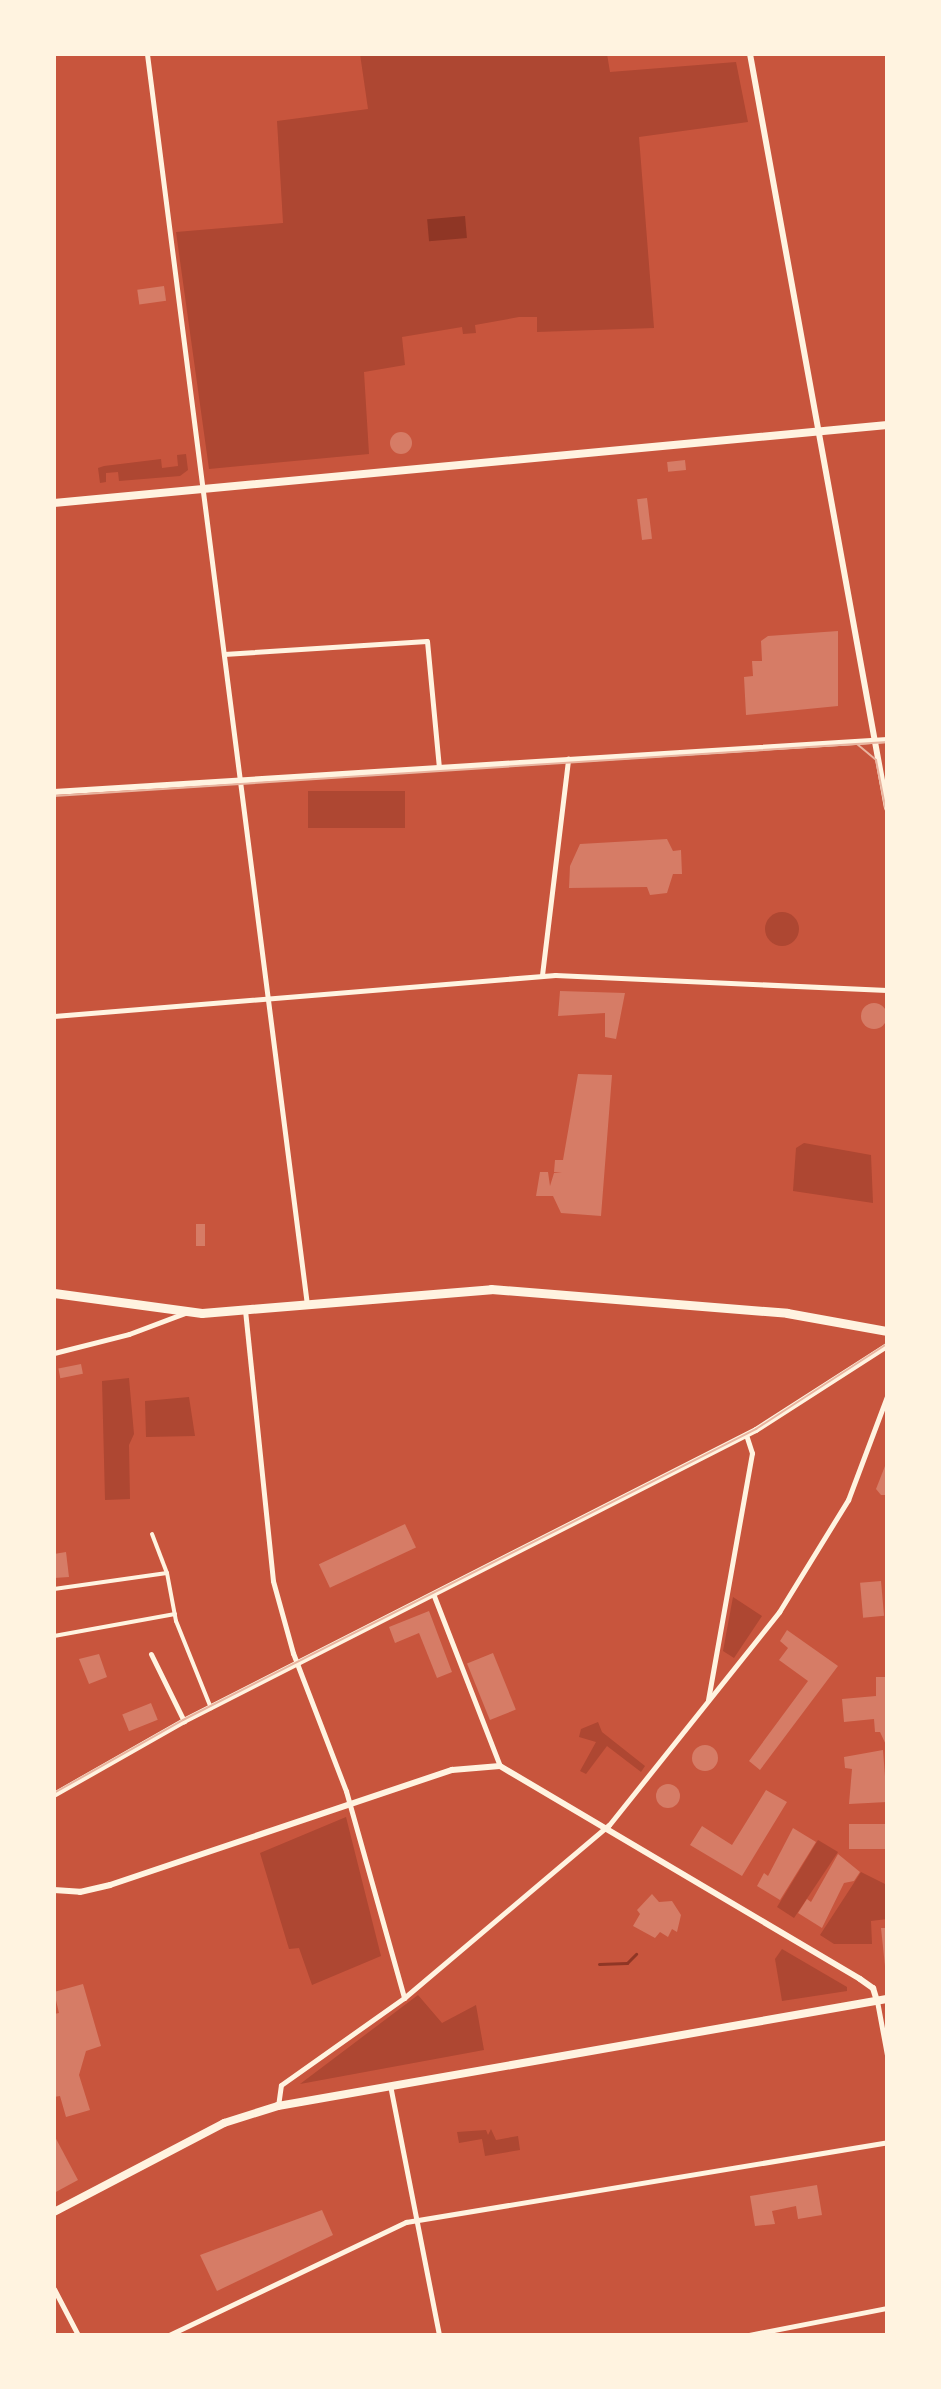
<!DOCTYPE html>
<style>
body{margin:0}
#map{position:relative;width:941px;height:2389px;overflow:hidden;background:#c8553d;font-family:"Open Sans",sans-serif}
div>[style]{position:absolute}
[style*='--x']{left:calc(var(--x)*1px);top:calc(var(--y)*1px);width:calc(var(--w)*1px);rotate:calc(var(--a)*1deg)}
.green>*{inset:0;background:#ae4732;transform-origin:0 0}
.round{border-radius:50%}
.water>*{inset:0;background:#8f3625;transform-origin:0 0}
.stream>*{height:3px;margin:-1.5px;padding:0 1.5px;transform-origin:1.5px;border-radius:1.5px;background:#8f3625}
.building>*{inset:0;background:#d67c66;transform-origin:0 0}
.pedestrian>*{height:4px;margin:-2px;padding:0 2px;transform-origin:2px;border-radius:2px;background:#fff3e0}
.minor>*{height:5px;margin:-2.5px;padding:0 2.5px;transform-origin:2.5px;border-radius:2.5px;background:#fff3e0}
.tertiary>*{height:6px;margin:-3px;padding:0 3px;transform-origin:3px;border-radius:3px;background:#fff3e0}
.primary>*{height:8px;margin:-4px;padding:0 4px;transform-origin:4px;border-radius:4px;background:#fff3e0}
.trunk>*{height:9px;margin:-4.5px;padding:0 4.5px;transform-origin:4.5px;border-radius:4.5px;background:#fff3e0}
.tram>*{height:2px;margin:-1px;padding:0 1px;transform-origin:1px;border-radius:1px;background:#e9b49f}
span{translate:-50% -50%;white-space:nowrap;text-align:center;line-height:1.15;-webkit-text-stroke:8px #fff3e0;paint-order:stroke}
.frame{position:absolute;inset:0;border:56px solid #fff3e0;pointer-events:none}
</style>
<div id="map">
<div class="green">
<div style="clip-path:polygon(360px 54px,607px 54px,610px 72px,736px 62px,748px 122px,639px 137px,654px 328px,537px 332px,537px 317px,519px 317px,475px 325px,476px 333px,463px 334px,462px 327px,402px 337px,405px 365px,364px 372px,369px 454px,209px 469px,176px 232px,283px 223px,277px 121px,368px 109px)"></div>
<div style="clip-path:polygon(186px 454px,188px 470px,180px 476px,119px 481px,118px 472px,106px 473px,106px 482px,100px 483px,98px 468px,104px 466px,161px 459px,162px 468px,178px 466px,177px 455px)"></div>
<div style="left:405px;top:791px;width:37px;height:97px;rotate:90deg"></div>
<div class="round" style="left:765px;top:912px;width:34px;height:34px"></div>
<div style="clip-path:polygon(804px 1143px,871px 1155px,873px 1203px,793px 1191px,796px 1148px)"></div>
<div style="clip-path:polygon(129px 1378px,134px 1434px,129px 1445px,130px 1499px,105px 1500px,102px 1381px)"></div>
<div style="clip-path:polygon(189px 1397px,195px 1436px,146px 1437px,145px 1401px)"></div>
<div style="clip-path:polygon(733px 1597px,762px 1616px,734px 1658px,723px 1651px)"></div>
<div style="clip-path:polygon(598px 1722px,602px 1732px,645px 1766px,641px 1772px,607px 1746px,586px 1774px,580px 1771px,596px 1742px,579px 1737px,581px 1729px)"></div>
<div style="clip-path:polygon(346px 1817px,381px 1956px,312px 1985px,299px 1948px,289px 1949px,260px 1853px)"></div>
<div style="clip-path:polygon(818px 1840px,838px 1852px,794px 1918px,777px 1907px)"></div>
<div style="clip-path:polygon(861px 1872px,887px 1885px,887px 1919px,871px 1921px,872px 1944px,834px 1944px,820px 1935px)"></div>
<div style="clip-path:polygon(782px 1949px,847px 1987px,847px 1991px,782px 2001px,775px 1959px)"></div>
<div style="clip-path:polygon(418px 1995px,442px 2023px,476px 2005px,484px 2050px,300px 2084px)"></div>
<div style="clip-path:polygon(491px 2129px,496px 2140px,518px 2136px,520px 2150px,485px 2156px,482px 2139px,459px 2143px,457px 2132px,486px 2130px,488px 2135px)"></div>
</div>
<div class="water">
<div style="left:465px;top:216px;width:22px;height:38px;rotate:85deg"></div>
</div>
<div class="stream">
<div style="--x:599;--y:1964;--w:28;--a:-2"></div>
<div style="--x:627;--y:1963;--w:13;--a:-45"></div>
</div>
<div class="building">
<div style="left:164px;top:286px;width:15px;height:27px;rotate:82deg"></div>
<div class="round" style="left:390px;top:432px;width:22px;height:22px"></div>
<div style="left:685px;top:460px;width:10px;height:18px;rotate:84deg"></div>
<div style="left:647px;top:498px;width:41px;height:10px;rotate:83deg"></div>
<div style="clip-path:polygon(838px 631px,838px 706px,746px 715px,744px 677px,753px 676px,752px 661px,762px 661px,761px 641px,768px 636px)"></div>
<div style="clip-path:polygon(667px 839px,673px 851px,681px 850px,682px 874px,673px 874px,667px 893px,650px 895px,647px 887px,569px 888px,570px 866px,580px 844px)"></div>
<div style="clip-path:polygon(560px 991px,625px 993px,616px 1039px,605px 1037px,605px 1013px,558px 1016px)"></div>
<div class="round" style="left:861px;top:1003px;width:26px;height:26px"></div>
<div style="clip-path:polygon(578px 1074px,612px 1075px,601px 1216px,561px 1213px,553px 1196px,536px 1196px,540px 1172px,548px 1172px,550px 1186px,554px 1173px,562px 1173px,554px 1172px,555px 1160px,563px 1160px)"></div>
<div style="left:196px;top:1224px;width:9px;height:22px"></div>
<div style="left:81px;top:1364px;width:10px;height:23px;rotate:79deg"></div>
<div style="clip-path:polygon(887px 1461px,887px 1495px,881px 1495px,876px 1489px)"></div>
<div style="left:405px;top:1524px;width:26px;height:95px;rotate:65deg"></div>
<div style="clip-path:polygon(66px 1552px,69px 1577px,54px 1578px,54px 1554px)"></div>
<div style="left:881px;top:1581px;width:35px;height:21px;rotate:85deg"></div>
<div style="clip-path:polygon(429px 1611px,452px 1672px,437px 1678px,419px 1633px,395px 1643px,389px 1627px)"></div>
<div style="clip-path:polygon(787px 1630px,838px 1666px,760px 1770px,749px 1761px,808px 1681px,779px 1660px,788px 1648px,780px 1641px)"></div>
<div style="left:493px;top:1653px;width:61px;height:28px;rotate:68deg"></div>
<div style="clip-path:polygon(99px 1654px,107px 1677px,89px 1684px,79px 1659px)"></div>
<div style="clip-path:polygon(876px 1677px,887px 1677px,887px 1747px,880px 1732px,875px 1732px,874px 1719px,844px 1722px,842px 1699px,876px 1696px)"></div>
<div style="left:151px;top:1703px;width:18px;height:31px;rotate:68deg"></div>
<div class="round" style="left:692px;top:1745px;width:26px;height:26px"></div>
<div style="clip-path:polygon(883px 1750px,887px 1802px,849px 1804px,852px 1769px,845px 1768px,844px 1757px)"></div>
<div class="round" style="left:656px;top:1784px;width:24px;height:24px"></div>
<div style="clip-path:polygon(766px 1790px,787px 1802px,742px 1876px,690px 1845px,702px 1826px,732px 1845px)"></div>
<div style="left:887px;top:1824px;width:25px;height:38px;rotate:90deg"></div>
<div style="clip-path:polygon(793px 1828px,816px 1842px,780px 1900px,757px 1886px,764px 1873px,768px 1876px)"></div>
<div style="clip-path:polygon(838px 1854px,860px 1872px,854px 1881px,844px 1883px,822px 1928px,798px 1913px,807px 1899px,811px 1902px)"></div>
<div style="clip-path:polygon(652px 1894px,659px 1902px,672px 1901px,681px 1915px,677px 1932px,672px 1929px,668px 1937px,660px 1932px,655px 1938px,633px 1926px,640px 1914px,637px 1910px)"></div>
<div style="clip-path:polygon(881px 1928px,887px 1928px,887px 1966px,885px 1966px)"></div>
<div style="clip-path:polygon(83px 1984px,101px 2046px,86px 2051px,79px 2075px,90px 2110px,66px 2117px,60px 2096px,54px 2097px,54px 2014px,59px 2013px,54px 1992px)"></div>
<div style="clip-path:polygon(54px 2135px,78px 2180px,54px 2193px)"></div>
<div style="clip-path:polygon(817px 2185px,822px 2215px,798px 2219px,796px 2206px,772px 2211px,775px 2224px,755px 2226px,750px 2196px)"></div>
<div style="clip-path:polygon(322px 2210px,333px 2235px,217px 2291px,200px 2255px)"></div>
</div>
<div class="pedestrian">
<div style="--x:152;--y:1534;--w:42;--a:69"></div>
<div style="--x:54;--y:1589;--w:114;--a:-8.1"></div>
<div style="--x:167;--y:1573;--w:49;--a:79.4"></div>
<div style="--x:176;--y:1621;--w:94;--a:68.1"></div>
<div style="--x:54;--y:1636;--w:123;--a:-10.3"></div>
</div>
<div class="minor">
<div style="--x:147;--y:54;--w:1260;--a:82.71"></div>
<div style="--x:224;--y:654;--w:203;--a:-3.7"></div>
<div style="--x:427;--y:641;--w:127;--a:84.6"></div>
<div style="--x:542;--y:975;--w:218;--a:-83.1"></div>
<div style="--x:54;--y:1016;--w:503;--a:-4.68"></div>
<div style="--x:555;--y:975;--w:332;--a:2.6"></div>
<div style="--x:245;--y:1310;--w:272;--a:84.1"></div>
<div style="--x:273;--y:1581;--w:75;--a:74.5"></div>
<div style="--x:293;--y:1653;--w:148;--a:69"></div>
<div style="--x:346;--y:1791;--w:215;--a:74.3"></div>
<div style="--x:54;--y:1353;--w:77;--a:-14.2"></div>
<div style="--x:129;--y:1334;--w:60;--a:-20.6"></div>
<div style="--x:434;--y:1596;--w:182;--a:68.8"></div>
<div style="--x:151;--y:1654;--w:75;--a:63.8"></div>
<div style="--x:708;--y:1700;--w:251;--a:-79.9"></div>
<div style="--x:752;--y:1453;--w:19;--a:-108"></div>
<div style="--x:877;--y:2001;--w:55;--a:79.5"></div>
<div style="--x:390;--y:2085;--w:255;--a:78.9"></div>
<div style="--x:278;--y:2106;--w:21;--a:-82"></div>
<div style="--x:281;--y:2085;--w:151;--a:-35.3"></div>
<div style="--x:404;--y:1998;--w:268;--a:-40.2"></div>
<div style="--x:609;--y:1825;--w:273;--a:-51.4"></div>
<div style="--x:779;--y:1612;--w:132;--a:-58.4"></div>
<div style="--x:848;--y:1500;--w:111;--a:-69.4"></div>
<div style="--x:54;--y:2289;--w:52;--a:62.4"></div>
<div style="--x:169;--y:2335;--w:263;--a:-25.5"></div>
<div style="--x:406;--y:2222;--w:488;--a:-9.4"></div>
<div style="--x:749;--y:2335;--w:141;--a:-11.1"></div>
</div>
<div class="tertiary">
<div style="--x:750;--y:54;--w:766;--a:79.7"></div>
<div style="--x:54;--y:792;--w:835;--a:-3.57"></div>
<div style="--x:54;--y:1795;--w:150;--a:-29.6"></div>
<div style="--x:184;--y:1721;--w:642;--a:-26.96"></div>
<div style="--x:756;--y:1430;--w:156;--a:-32.7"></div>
<div style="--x:54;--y:1890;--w:26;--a:4"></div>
<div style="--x:80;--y:1892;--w:31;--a:-13"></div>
<div style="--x:110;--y:1885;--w:361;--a:-18.6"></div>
<div style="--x:452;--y:1770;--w:48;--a:-4.8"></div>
<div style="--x:500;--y:1766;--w:418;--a:30.6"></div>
<div style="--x:860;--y:1979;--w:16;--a:35"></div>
<div style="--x:873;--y:1988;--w:14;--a:73"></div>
</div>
<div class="primary">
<div style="--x:54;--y:503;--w:837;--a:-5.35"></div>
<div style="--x:54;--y:2212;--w:192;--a:-27.6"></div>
<div style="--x:224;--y:2123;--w:57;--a:-17.5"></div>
<div style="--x:278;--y:2106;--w:618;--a:-9.97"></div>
</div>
<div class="trunk">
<div style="--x:54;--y:1293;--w:149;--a:7.7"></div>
<div style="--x:202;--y:1313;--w:290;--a:-4.7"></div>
<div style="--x:491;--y:1289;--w:297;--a:4.6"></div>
<div style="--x:787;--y:1313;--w:102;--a:10.2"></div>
</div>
<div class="tram">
<div style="--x:857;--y:744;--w:25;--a:40"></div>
<div style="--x:876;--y:760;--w:57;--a:78.9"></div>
<div style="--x:54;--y:796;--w:835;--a:-3.71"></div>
<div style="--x:54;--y:1793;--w:148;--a:-29.5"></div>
<div style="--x:183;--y:1720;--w:643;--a:-26.92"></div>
<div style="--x:756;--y:1429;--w:156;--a:-33"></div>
</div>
<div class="frame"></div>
</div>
